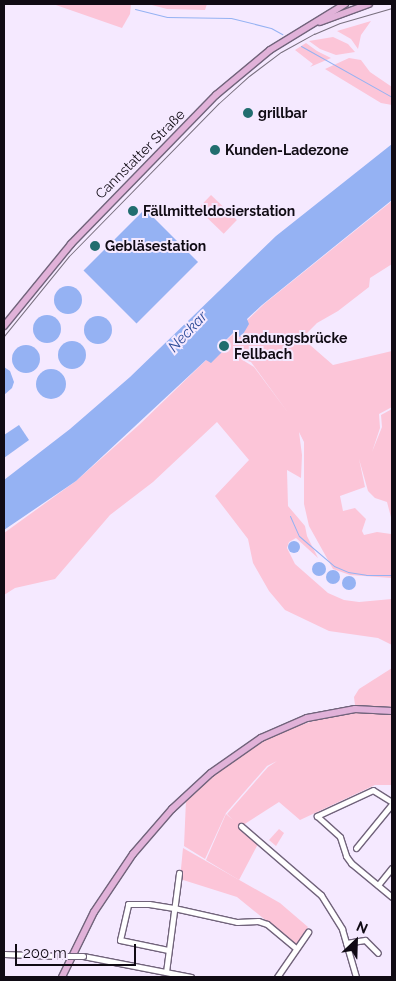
<!DOCTYPE html>
<meta charset="utf-8">
<style>
body{margin:0}
#map{position:relative;width:396px;height:981px;overflow:hidden;background:#f5e9ff;font-family:Raleway,sans-serif}
div>[style]{position:absolute}
[style*='--x']{left:calc(var(--x)*1px);top:calc(var(--y)*1px);width:calc(var(--w)*1px);rotate:calc(var(--a)*1deg)}
.green>*{inset:0;background:#fcc5d8;transform-origin:0 0}
.water>*{inset:0;background:#95b2f3;transform-origin:0 0}
.round{border-radius:50%}
.stream>*{height:1px;margin:-0.5px;padding:0 0.5px;transform-origin:0.5px;border-radius:0.5px;background:#95b2f3}
.roads{filter:drop-shadow(1px 0 #71637b) drop-shadow(-1px 0 #71637b) drop-shadow(0 1px #71637b) drop-shadow(0 -1px #71637b)}
.minor>*{height:5px;margin:-2.5px;padding:0 2.5px;transform-origin:2.5px;border-radius:2.5px;background:#fff}
.major>*{height:6px;margin:-3px;padding:0 3px;transform-origin:3px;border-radius:3px;background:#e1b2d9}
.tram>*{height:1px;margin:-0.5px;padding:0 0.5px;transform-origin:0.5px;border-radius:0.5px;background:#786f7e}
.bridges{filter:drop-shadow(1px 0 #71637b) drop-shadow(-1px 0 #71637b) drop-shadow(0 1px #71637b) drop-shadow(0 -1px #71637b)}
.minor-bridge>*{height:5px;margin:-2.5px;padding:0 2.5px;transform-origin:2.5px;border-radius:2.5px;background:#fff}
.dots>*{width:14px;height:14px;translate:-50% -50%;box-sizing:border-box;border:2px solid #f5e9ff;border-radius:50%}
span{translate:-50% -50%;white-space:nowrap;text-align:center;line-height:1.15;-webkit-text-stroke:4px #f5e9ff;paint-order:stroke}
.poi-label{font-size:14px;color:#100b14;font-weight:700}
.left{translate:0 -50%;text-align:left}
.street-label{font-size:14px;color:#100b14}
.water-label{font-size:15px;color:#304d99;font-style:italic}
.frame{position:absolute;inset:0;border:5px solid #100b14;pointer-events:none}
.north{position:absolute;left:331px;top:916px;width:50px;height:50px;-webkit-text-stroke:4px #f5e9ff;paint-order:stroke;rotate:24deg;font-size:14px;font-weight:700;line-height:20px;text-align:center;color:#100b14}
.north::after{content:'';display:block;margin:auto;width:18px;height:22px;background:#100b14;clip-path:polygon(50% 0,100% 100%,50% 72%,0 100%)}
.scale{position:absolute;left:15px;top:944px;width:121px;height:22px;box-sizing:border-box;border:2px solid #100b14;border-top:0;padding-left:6px;font-size:15px;line-height:18px;white-space:nowrap;color:#100b14;-webkit-text-stroke:4px #f5e9ff;paint-order:stroke}
</style>
<div id="map">
<div class="green">
<div style="clip-path:polygon(53px 4px,131px 4px,130px 14px,122px 28px)"></div>
<div style="clip-path:polygon(148px 4px,207px 4px,205px 10px,167px 9px)"></div>
<div style="clip-path:polygon(371px 21px,361px 35px,358px 49px,351px 39px,337px 31px)"></div>
<div style="clip-path:polygon(333px 37px,348px 44px,355px 52px,336px 55px,320px 49px,309px 41px)"></div>
<div style="clip-path:polygon(306px 43px,317px 51px,331px 58px,310px 67px,313px 64px,295px 50px)"></div>
<div style="clip-path:polygon(349px 58px,361px 60px,370px 72px,392px 87px,392px 105px,381px 103px,325px 69px)"></div>
<div style="left:211px;top:195px;width:36px;height:19px;rotate:44deg"></div>
<div style="clip-path:polygon(evenodd,392px 201px,392px 264px,370px 278px,369px 287px,338px 311px,317px 323px,302px 338px,333px 365px,392px 351px,392px 407px,379px 414px,380px 428px,372px 452px,382px 427px,381px 415px,392px 409px,392px 521px,387px 502px,375px 498px,368px 491px,359px 459px,365px 487px,340px 496px,343px 511px,355px 508px,366px 519px,362px 531px,364px 535px,377px 532px,391px 534px,392px 528px,392px 578px,350px 575px,333px 569px,309px 526px,304px 504px,304px 442px,299px 432px,302px 455px,301px 478px,287px 470px,288px 506px,305px 526px,307px 536px,318px 558px,296px 538px,289px 542px,287px 548px,295px 564px,328px 593px,344px 600px,359px 602px,392px 599px,392px 645px,378px 638px,329px 631px,285px 610px,269px 591px,253px 563px,248px 539px,215px 496px,249px 460px,217px 422px,153px 482px,110px 515px,55px 579px,15px 588px,4px 595px,4px 533px,76px 481px,139px 425px,264px 304px,392px 201px,241px 359px,251px 362px,289px 414px,254px 367px,241px 359px)"></div>
<div style="clip-path:polygon(392px 668px,392px 707px,355px 705px,354px 697px,359px 689px)"></div>
<div style="clip-path:polygon(355px 712px,392px 714px,392px 785px,375px 785px,300px 820px,279px 802px,240px 827px,258px 844px,239px 880px,206px 860px,226px 814px,233px 820px,227px 814px,268px 767px,277px 761px,267px 766px,226px 813px,205px 859px,184px 846px,186px 800px,229px 763px,276px 733px,329px 716px)"></div>
<div style="clip-path:polygon(279px 829px,284px 833px,276px 846px,269px 840px)"></div>
<div style="clip-path:polygon(183px 848px,280px 903px,308px 927px,296px 945px,237px 897px,180px 879px)"></div>
</div>
<div class="water">
<div style="clip-path:polygon(392px 144px,392px 200px,262px 305px,247px 319px,249px 324px,242px 336px,238px 337px,233px 333px,220px 346px,222px 352px,211px 363px,206px 360px,76px 481px,4px 530px,4px 480px,70px 429px,130px 377px,276px 236px)"></div>
<div style="left:145px;top:209px;width:75px;height:87px;rotate:45deg"></div>
<div class="round" style="left:54px;top:286px;width:28px;height:28px"></div>
<div class="round" style="left:33px;top:315px;width:28px;height:28px"></div>
<div class="round" style="left:84px;top:316px;width:28px;height:28px"></div>
<div class="round" style="left:58px;top:341px;width:28px;height:28px"></div>
<div class="round" style="left:12px;top:345px;width:28px;height:28px"></div>
<div style="clip-path:polygon(4px 367px,10px 371px,14px 382px,12px 388px,4px 395px)"></div>
<div class="round" style="left:36px;top:369px;width:30px;height:30px"></div>
<div style="clip-path:polygon(19px 425px,29px 440px,4px 458px,4px 435px)"></div>
<div class="round" style="left:288px;top:541px;width:12px;height:12px"></div>
<div class="round" style="left:312px;top:562px;width:14px;height:14px"></div>
<div class="round" style="left:326px;top:570px;width:14px;height:14px"></div>
<div class="round" style="left:342px;top:576px;width:14px;height:14px"></div>
</div>
<div class="stream">
<div style="--x:135;--y:9;--w:33;--a:14"></div>
<div style="--x:167;--y:17;--w:64;--a:0.9"></div>
<div style="--x:231;--y:18;--w:41;--a:14"></div>
<div style="--x:271;--y:28;--w:13;--a:29"></div>
<div style="--x:301;--y:46;--w:104;--a:29.3"></div>
<div style="--x:290;--y:516;--w:22;--a:66"></div>
<div style="--x:299;--y:536;--w:46;--a:40.6"></div>
<div style="--x:334;--y:566;--w:15;--a:23"></div>
<div style="--x:348;--y:572;--w:18;--a:9"></div>
<div style="--x:366;--y:575;--w:26;--a:0"></div>
</div>
<div class="roads">
<div class="minor">
<div style="--x:392;--y:802;--w:22;--a:-148"></div>
<div style="--x:373;--y:790;--w:62;--a:155.1"></div>
<div style="--x:317;--y:816;--w:31;--a:42"></div>
<div style="--x:340;--y:837;--w:20;--a:72"></div>
<div style="--x:346;--y:856;--w:9;--a:54"></div>
<div style="--x:351;--y:863;--w:53;--a:39.7"></div>
<div style="--x:241;--y:826;--w:106;--a:40.8"></div>
<div style="--x:321;--y:895;--w:40;--a:58"></div>
<div style="--x:342;--y:929;--w:50;--a:73.7"></div>
<div style="--x:356;--y:848;--w:57;--a:-50.7"></div>
<div style="--x:378;--y:885;--w:22;--a:-51"></div>
<div style="--x:346;--y:943;--w:19;--a:-9"></div>
<div style="--x:365;--y:940;--w:18;--a:45"></div>
<div style="--x:168;--y:950;--w:49;--a:-168.2"></div>
<div style="--x:120;--y:940;--w:37;--a:-77"></div>
<div style="--x:128;--y:904;--w:21;--a:0"></div>
<div style="--x:149;--y:904;--w:25;--a:9"></div>
<div style="--x:174;--y:908;--w:65;--a:12.5"></div>
<div style="--x:237;--y:922;--w:21;--a:-3"></div>
<div style="--x:258;--y:921;--w:9;--a:18"></div>
<div style="--x:267;--y:924;--w:38;--a:40"></div>
<div style="--x:4;--y:954;--w:56;--a:2"></div>
<div style="--x:83;--y:956;--w:110;--a:11"></div>
<div style="--x:166;--y:972;--w:100;--a:-82.5"></div>
<div style="--x:277;--y:977;--w:55;--a:-55.4"></div>
</div>
<div class="major">
<div style="--x:320;--y:22;--w:52;--a:-20.2"></div>
<div style="--x:4;--y:326;--w:106;--a:-50.7"></div>
<div style="--x:71;--y:244;--w:208;--a:-45.8"></div>
<div style="--x:216;--y:95;--w:70;--a:-39.8"></div>
<div style="--x:270;--y:50;--w:88;--a:-31.5"></div>
<div style="--x:62;--y:977;--w:72;--a:-63.8"></div>
<div style="--x:94;--y:912;--w:70;--a:-56.1"></div>
<div style="--x:133;--y:854;--w:60;--a:-49.1"></div>
<div style="--x:172;--y:809;--w:53;--a:-42.7"></div>
<div style="--x:211;--y:773;--w:61;--a:-35"></div>
<div style="--x:261;--y:738;--w:50;--a:-23.5"></div>
<div style="--x:307;--y:718;--w:49;--a:-10.6"></div>
<div style="--x:355;--y:709;--w:37;--a:3"></div>
</div>
</div>
<div class="tram">
<div style="--x:4;--y:336;--w:103;--a:-50.9"></div>
<div style="--x:69;--y:256;--w:214;--a:-45.6"></div>
<div style="--x:219;--y:103;--w:40;--a:-42"></div>
<div style="--x:249;--y:76;--w:40;--a:-37"></div>
<div style="--x:281;--y:52;--w:38;--a:-29"></div>
<div style="--x:314;--y:34;--w:28;--a:-23"></div>
<div style="--x:340;--y:23;--w:54;--a:-16.1"></div>
</div>
<div class="bridges">
<div class="minor-bridge">
<div style="--x:60;--y:956;--w:23;--a:0"></div>
</div>
</div>
<div class="dots">
<div style="left:248px;top:113px;background:#216d6f"></div>
<div style="left:215px;top:150px;background:#216d6f"></div>
<div style="left:133px;top:211px;background:#216d6f"></div>
<div style="left:95px;top:246px;background:#216d6f"></div>
<div style="left:224px;top:346px;background:#216d6f"></div>
</div>
<div class="poi-label">
<span class="left" style="left:258px;top:113px">grillbar</span>
<span class="left" style="left:225px;top:150px">Kunden-Ladezone</span>
<span class="left" style="left:143px;top:211px">Fällmitteldosierstation</span>
<span class="left" style="left:105px;top:246px">Gebläsestation</span>
<span class="left" style="left:234px;top:346px">Landungsbrücke<br>Fellbach</span>
</div>
<div class="street-label">
<span style="left:140px;top:154px;rotate:-45deg">Cannstatter Straße</span>
</div>
<div class="water-label">
<span style="left:188px;top:332px;rotate:-47deg">Neckar</span>
</div>
<div class="frame"></div>
<div class="north">N</div>
<div class="scale">200 m</div>
</div>
